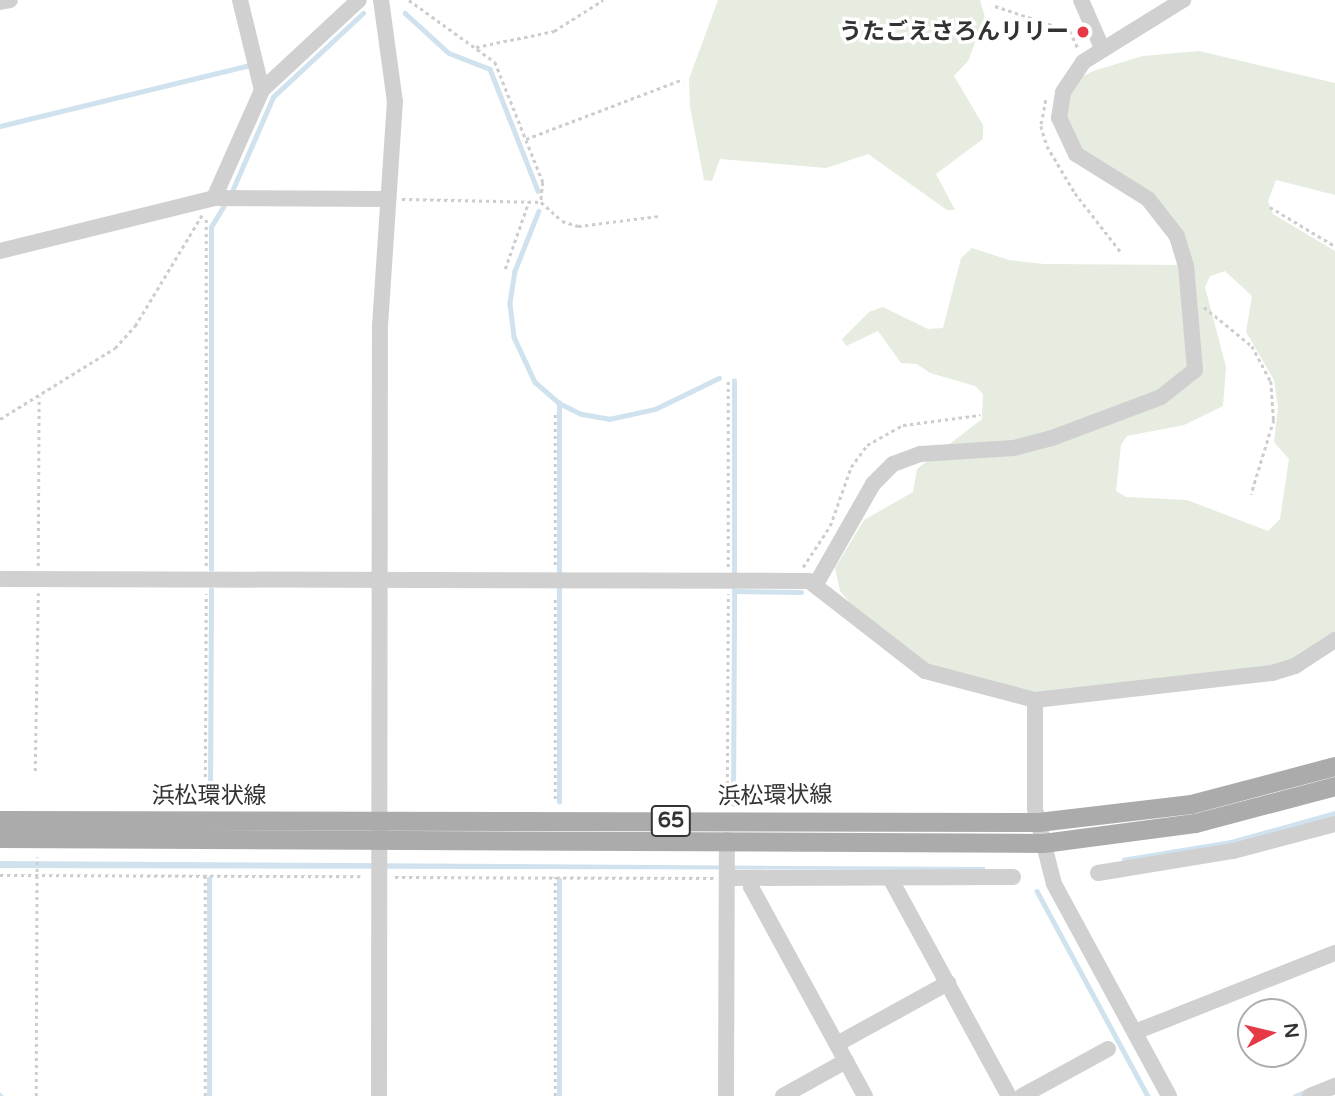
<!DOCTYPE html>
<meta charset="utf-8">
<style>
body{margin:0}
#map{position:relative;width:1335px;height:1096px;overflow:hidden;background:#fff;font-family:"Varela Round","Noto Sans JP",sans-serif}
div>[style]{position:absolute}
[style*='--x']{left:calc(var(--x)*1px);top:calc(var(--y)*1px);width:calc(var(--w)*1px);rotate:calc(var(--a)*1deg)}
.green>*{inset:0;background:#e6ecdf}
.water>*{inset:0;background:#cfe2ee}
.stream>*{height:4.5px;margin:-2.25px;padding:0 2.25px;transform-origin:2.25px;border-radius:2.25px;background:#cfe2ee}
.path>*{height:2.5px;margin-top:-1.25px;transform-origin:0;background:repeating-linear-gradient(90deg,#cdcdcd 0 3.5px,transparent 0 7px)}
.minor>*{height:16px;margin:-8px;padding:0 8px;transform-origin:8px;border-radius:8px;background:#d0d0d0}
.major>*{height:19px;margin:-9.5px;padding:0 9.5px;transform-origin:9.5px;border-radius:9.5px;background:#ababab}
.dots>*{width:19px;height:19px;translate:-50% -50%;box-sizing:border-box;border:4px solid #fff;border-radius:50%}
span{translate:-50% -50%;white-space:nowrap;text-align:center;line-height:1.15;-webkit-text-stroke:7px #fff;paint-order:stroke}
.shield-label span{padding:2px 5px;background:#fff;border:2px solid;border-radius:5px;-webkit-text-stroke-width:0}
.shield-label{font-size:21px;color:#333;font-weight:700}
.poi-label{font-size:23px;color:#333;font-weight:700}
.right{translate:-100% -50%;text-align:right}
.street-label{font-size:23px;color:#333}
.north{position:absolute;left:1237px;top:998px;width:70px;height:70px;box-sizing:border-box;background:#fff;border:2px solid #adadad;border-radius:50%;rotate:83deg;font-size:19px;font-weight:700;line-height:28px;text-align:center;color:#333}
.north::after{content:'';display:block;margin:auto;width:24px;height:32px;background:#e63946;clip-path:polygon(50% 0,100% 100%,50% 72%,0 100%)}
</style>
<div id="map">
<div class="green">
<div style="clip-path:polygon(718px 0,980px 0,985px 17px,968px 61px,954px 76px,983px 125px,983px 139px,936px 174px,955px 210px,947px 210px,868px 154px,826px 168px,720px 159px,712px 181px,704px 180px,690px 107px,689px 79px)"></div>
<div style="clip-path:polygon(evenodd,1199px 51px,1335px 83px,1335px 195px,1276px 180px,1268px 201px,1273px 214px,1335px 251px,1335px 632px,1292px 661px,1270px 668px,1034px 693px,928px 666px,852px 605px,840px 591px,835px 568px,864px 520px,913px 492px,917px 469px,982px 419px,983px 394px,975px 386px,930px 373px,917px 364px,901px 363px,878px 331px,846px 346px,842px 339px,869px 312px,883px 307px,928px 329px,943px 328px,961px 258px,972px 248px,1009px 260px,1044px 264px,1183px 265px,1181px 234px,1071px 141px,1064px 105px,1080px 78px,1093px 71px,1143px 56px,1199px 51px,1225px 271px,1252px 296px,1246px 332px,1274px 380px,1278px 407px,1274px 442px,1289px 459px,1280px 519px,1268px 531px,1187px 500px,1126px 497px,1116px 491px,1121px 445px,1127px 436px,1184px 425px,1223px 406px,1226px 367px,1205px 287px,1210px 276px,1225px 271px)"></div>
</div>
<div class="water">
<div style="clip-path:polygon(1335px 811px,1335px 818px,1264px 839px,1123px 864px,1122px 858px,1231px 840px)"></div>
<div style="clip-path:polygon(0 861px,985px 867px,985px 870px,0 868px)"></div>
</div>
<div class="stream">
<div style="--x:405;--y:13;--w:59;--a:42.3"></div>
<div style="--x:449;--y:53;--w:44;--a:21.3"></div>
<div style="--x:490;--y:69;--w:131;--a:68.5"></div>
<div style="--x:0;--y:126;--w:258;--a:-13.7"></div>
<div style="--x:233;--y:189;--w:100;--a:-66.5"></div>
<div style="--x:273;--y:97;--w:123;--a:-43"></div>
<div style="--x:539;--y:211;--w:65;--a:111.8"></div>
<div style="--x:515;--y:271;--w:33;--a:99"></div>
<div style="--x:510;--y:304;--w:33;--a:83"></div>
<div style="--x:514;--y:337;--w:50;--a:65"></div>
<div style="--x:535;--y:382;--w:32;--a:41"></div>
<div style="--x:559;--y:403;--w:25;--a:26"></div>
<div style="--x:582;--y:414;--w:27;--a:10"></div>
<div style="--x:609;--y:419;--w:47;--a:-12.3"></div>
<div style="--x:655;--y:409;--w:71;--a:-25.8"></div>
<div style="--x:211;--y:569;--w:342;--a:-90"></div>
<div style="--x:211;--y:227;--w:26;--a:-59"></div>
<div style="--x:559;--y:573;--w:170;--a:-90"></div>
<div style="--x:734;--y:573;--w:192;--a:-90"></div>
<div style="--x:734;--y:591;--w:67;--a:0.9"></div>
<div style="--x:210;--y:789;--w:199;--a:-89.7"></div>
<div style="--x:559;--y:802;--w:215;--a:-90"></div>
<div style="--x:733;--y:804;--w:216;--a:-89.7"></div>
<div style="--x:1037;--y:891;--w:233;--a:61.6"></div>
<div style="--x:0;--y:1095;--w:1;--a:45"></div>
<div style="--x:209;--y:1096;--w:217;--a:-90"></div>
<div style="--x:559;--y:1096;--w:216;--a:-90"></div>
<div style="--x:1295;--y:1096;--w:14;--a:-21"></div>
</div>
<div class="path">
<div style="--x:409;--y:0;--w:106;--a:35.8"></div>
<div style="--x:495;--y:62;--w:129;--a:68.2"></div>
<div style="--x:543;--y:182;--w:19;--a:96"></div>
<div style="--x:995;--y:6;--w:79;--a:18.4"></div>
<div style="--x:1070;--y:31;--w:19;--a:65"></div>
<div style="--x:476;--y:47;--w:80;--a:-11.6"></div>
<div style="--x:554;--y:31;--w:58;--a:-32.3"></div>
<div style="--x:1046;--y:100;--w:26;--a:101"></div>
<div style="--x:1041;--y:126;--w:21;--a:73"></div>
<div style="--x:1047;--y:146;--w:55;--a:59.2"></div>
<div style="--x:1075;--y:193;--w:75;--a:52.1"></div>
<div style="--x:526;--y:139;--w:168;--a:-20.9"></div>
<div style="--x:402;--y:199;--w:139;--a:1.2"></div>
<div style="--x:541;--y:202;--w:28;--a:42"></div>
<div style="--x:562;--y:221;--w:17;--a:17"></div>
<div style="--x:578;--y:226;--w:83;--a:-7"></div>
<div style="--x:1270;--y:207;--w:76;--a:31"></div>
<div style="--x:505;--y:269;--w:72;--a:-70.6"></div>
<div style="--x:1204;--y:307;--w:62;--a:39.1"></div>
<div style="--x:1252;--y:346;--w:40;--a:62"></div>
<div style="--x:1271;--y:381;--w:39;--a:86"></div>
<div style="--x:1274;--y:420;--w:78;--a:107"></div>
<div style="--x:0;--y:419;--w:135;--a:-31.7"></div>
<div style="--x:115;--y:348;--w:30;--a:-48"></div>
<div style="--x:135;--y:326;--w:130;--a:-58.9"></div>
<div style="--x:555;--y:565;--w:154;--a:-90"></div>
<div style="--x:38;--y:566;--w:169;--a:-89.7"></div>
<div style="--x:206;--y:566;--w:350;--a:-90"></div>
<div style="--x:728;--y:567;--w:186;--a:-90"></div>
<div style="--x:803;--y:567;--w:49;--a:-56.6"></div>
<div style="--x:830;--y:526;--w:63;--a:-70.4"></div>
<div style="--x:851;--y:467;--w:27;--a:-54"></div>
<div style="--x:867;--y:445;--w:41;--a:-29.1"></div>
<div style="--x:903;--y:425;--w:78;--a:-7.4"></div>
<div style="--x:35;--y:771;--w:178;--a:-89"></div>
<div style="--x:205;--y:791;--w:197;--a:-89.7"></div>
<div style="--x:555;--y:799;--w:203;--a:-90"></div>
<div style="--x:727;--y:805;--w:211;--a:-89.7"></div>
<div style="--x:0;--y:875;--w:364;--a:0.2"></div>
<div style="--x:395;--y:877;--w:319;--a:0.2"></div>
<div style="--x:36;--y:1096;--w:239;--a:-89.8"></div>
<div style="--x:205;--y:1096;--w:220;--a:-90"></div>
<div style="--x:555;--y:1096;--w:219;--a:-90"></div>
</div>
<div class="minor">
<div style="--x:240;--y:0;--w:93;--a:76.3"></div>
<div style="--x:1081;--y:0;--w:52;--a:66.4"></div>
<div style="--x:0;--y:2;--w:10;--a:-11"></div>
<div style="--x:214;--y:198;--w:118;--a:-66"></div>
<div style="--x:262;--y:90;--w:132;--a:-42.9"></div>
<div style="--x:0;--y:251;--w:220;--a:-13.9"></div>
<div style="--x:214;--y:198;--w:174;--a:0.3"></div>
<div style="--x:0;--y:579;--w:809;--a:0.14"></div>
<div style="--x:809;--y:581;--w:147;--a:37.8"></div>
<div style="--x:925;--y:671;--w:114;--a:14.8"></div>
<div style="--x:1035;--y:700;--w:239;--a:-6.5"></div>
<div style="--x:1272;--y:673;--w:24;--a:-17"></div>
<div style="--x:1295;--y:666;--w:48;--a:-33"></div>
<div style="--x:816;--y:584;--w:115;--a:-60.3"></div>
<div style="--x:873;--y:484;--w:28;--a:-45"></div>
<div style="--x:893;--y:464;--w:29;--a:-20"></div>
<div style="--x:920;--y:454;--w:94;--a:-3.7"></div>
<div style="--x:1014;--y:448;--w:39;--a:-15"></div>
<div style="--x:1052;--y:438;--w:116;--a:-20.6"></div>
<div style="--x:1161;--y:397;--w:43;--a:-38.5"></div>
<div style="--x:1195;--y:370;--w:104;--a:-94.9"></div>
<div style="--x:1186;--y:266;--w:31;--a:-107"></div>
<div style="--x:1177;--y:236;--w:47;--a:-128.1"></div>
<div style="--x:1148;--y:199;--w:85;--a:-148"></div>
<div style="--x:1076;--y:154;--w:40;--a:-115"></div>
<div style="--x:1059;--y:118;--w:26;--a:-81"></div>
<div style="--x:1063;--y:92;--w:36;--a:-56"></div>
<div style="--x:1083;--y:62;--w:118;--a:-31.8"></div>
<div style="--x:1035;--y:700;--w:109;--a:90"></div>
<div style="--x:1035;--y:809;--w:77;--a:75.8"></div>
<div style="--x:1054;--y:884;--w:241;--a:61.5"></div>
<div style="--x:1098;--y:873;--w:137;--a:-9.3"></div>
<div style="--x:1233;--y:851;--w:106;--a:-14.8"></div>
<div style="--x:727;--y:878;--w:286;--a:-0.2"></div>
<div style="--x:751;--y:878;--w:9;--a:90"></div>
<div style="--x:751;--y:887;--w:238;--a:61.4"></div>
<div style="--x:890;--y:878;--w:248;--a:61.4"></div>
<div style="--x:1135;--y:1032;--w:215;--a:-21.6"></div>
<div style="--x:837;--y:1044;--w:127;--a:-28.8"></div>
<div style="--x:379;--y:1096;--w:770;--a:-89.93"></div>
<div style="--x:380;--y:326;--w:225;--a:-86.2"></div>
<div style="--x:395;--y:102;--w:103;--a:-97.8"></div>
<div style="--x:726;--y:1096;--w:256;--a:-89.8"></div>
<div style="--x:783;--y:1096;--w:72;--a:-29.1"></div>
<div style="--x:1022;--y:1096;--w:98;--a:-28.7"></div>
<div style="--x:1310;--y:1096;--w:27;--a:-22"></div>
</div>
<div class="major">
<div style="--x:0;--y:820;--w:1038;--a:0.11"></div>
<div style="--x:1038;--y:822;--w:154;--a:-6.7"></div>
<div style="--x:1191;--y:804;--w:149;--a:-14.8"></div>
<div style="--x:0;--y:838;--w:1043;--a:0.27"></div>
<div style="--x:1043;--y:843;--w:153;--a:-7.5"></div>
<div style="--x:1195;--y:823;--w:145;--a:-14.8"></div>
</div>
<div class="dots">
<div style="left:1083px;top:32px;background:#e63946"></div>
</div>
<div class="shield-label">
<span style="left:671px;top:821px">65</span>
</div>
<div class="poi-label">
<span class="right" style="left:1069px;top:32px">うたごえさろんリリー</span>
</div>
<div class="street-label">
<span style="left:209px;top:796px">浜松環状線</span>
<span style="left:775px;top:796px;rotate:-1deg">浜松環状線</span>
</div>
<div class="north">N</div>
</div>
